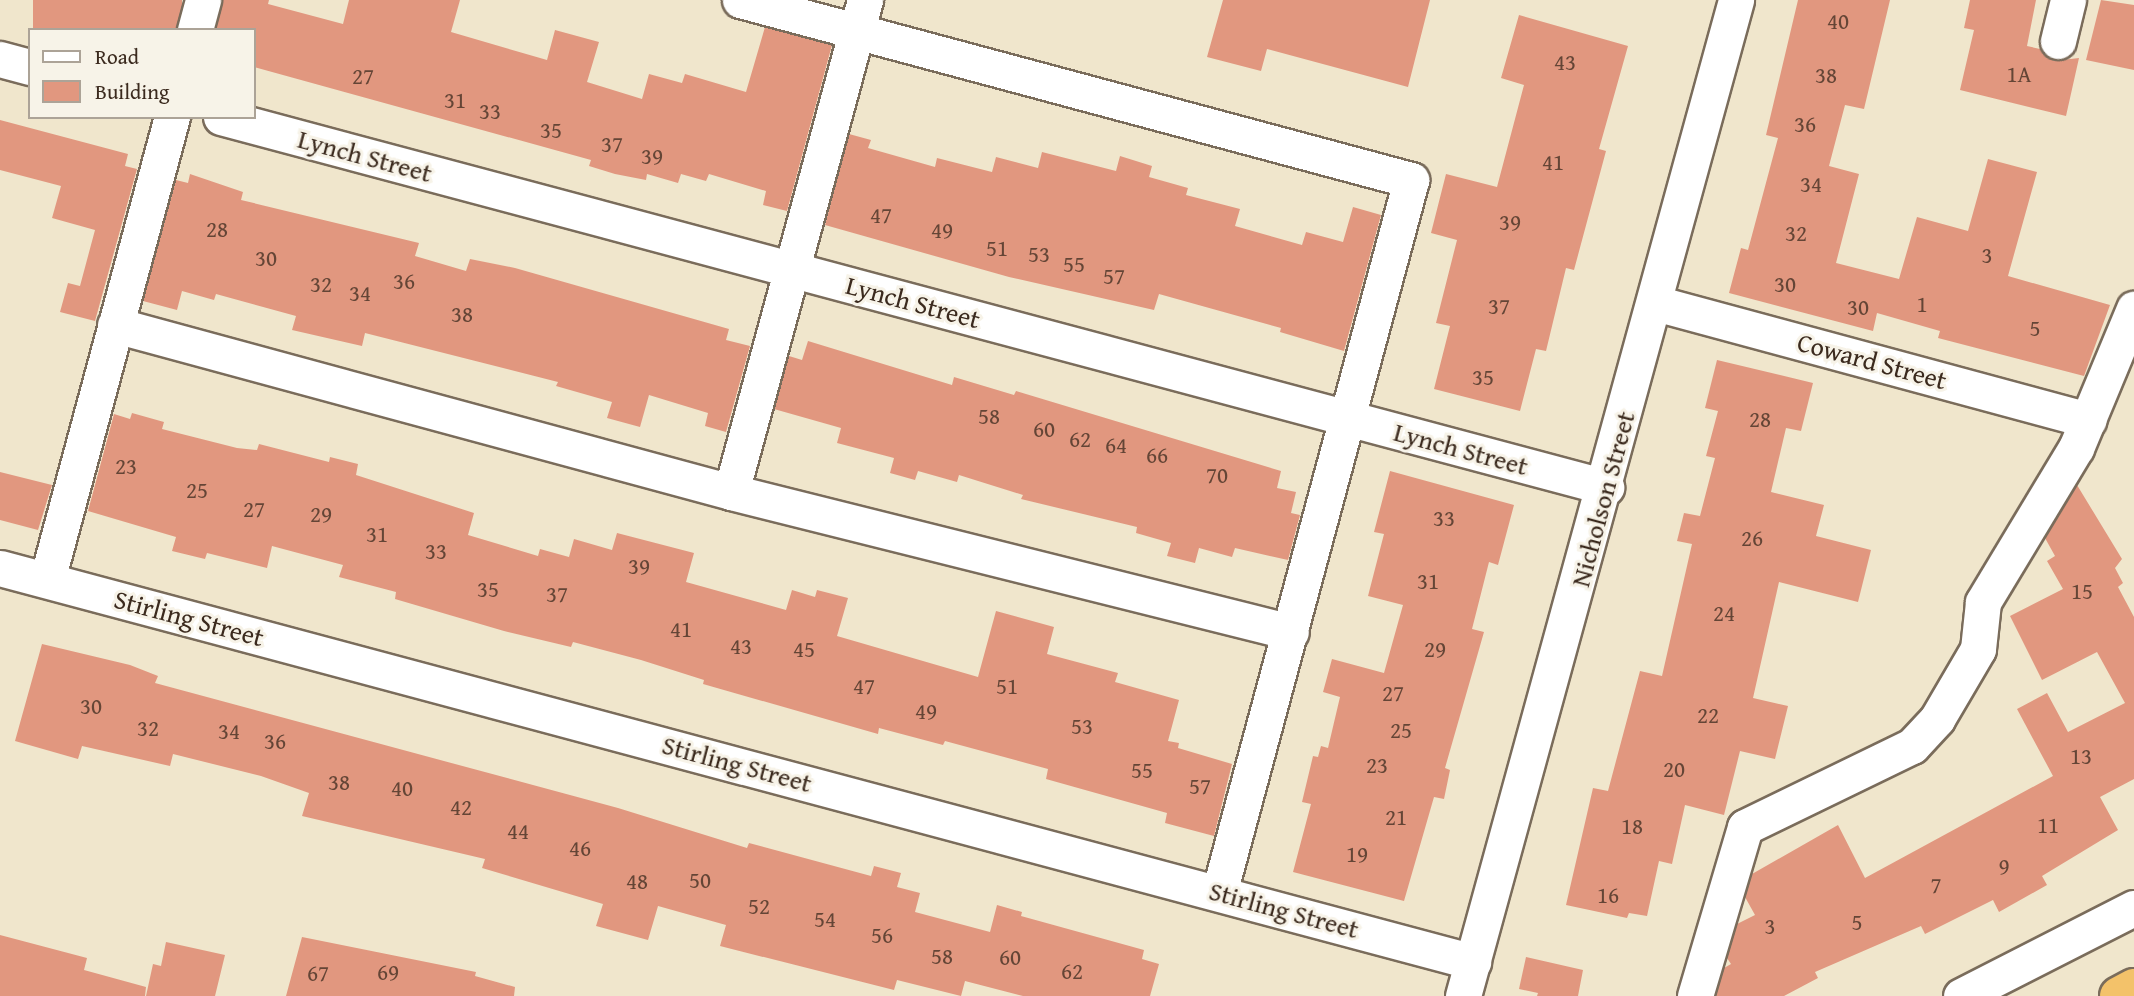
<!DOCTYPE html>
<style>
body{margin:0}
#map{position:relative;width:2134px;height:996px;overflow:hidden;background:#f0e6cc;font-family:"Gentium Book Plus",serif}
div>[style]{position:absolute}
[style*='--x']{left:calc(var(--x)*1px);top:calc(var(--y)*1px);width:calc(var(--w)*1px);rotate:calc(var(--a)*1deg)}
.building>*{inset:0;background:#e1977f;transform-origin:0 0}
.roads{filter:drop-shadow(2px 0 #7a6c5b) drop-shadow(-2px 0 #7a6c5b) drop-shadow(0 2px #7a6c5b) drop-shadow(0 -2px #7a6c5b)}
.minor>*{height:35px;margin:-17.5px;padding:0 17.5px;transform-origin:17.5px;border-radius:17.5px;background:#fff}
.highway>*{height:38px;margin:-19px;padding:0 19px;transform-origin:19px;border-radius:19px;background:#f3c26a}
span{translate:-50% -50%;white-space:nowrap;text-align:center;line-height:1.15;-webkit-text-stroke:6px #f7f3e8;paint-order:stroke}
.number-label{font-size:23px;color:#644536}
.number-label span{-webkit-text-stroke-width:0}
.street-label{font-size:26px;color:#3b2a1e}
.legend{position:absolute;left:28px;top:28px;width:228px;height:91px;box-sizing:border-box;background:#f7f3e8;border:2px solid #aca397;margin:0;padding:9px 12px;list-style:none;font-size:21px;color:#3b2a1e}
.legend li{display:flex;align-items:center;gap:14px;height:35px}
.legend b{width:35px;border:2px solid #aca397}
</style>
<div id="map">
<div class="building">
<div style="left:33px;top:0;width:149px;height:31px"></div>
<div style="clip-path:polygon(223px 0,269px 0,268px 4px,343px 24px,349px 0,460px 0,451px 32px,547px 60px,555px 30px,599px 42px,587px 82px,642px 99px,649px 74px,682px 83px,685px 74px,746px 92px,765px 27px,832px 45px,787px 211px,763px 205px,766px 191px,709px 174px,706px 181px,681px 174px,678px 183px,647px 174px,646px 180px,615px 174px,589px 166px,591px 160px,254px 67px,254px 30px,216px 30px)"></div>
<div style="clip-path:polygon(1223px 0,1430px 0,1408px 87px,1267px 49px,1261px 71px,1207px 57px)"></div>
<div style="clip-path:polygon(1798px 0,1890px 0,1864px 109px,1845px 105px,1829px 166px,1859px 174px,1836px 263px,1899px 279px,1917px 217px,1968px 231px,1988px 159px,2037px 172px,2008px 276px,2110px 305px,2084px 376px,1938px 338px,1940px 331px,1877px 313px,1873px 331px,1729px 293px,1741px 248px,1748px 250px,1778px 138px,1766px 135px)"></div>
<div style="clip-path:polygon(1970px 0,2036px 0,2027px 46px,2040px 49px,2054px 61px,2079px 58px,2066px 116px,1960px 90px,1974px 30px,1964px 28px)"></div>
<div style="clip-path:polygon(2101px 0,2134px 5px,2134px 70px,2086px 60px)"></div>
<div style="clip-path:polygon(1519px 15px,1628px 46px,1599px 149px,1606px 151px,1574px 270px,1566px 268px,1546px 351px,1536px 349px,1520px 411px,1434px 389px,1450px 326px,1436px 323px,1457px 240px,1431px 233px,1446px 174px,1497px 187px,1524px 85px,1501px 78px)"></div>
<div style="clip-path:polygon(0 120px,128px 154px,125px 166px,137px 169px,95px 321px,60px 312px,68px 283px,80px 286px,95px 230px,52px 218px,61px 186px,0 170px)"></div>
<div style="clip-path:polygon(849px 134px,871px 140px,868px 148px,935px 167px,937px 158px,992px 172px,996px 157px,1038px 168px,1042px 152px,1116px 171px,1120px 156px,1152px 166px,1149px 177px,1188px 188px,1186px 195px,1240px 209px,1235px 226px,1302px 245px,1306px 232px,1343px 242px,1353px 207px,1381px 215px,1344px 351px,1280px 332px,1281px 328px,1159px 294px,1154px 310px,1009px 277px,825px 225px)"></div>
<div style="clip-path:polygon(190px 174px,243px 192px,241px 200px,419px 243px,415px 256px,466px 271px,470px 259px,515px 268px,729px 329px,726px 340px,750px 346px,726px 432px,705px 426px,708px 413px,649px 395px,640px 427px,607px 418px,612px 402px,556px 386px,558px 382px,365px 333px,362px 346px,292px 330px,296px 316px,216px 294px,214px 300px,182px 291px,177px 310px,143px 301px,176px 180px,188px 183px)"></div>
<div style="clip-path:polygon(808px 341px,952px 385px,954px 377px,1014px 395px,1016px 391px,1281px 471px,1277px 488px,1296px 492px,1291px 513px,1300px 515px,1288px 560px,1235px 548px,1232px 557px,1199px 548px,1195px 563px,1167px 556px,1171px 543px,1136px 533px,1137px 527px,1021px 499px,1023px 495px,959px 475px,957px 482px,918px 471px,915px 480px,890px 473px,894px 458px,837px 443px,841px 428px,774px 409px,789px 356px,802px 360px)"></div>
<div style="clip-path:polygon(1717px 360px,1813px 383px,1801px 431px,1786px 428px,1771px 492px,1824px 505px,1816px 536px,1871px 550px,1858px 602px,1779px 582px,1753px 698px,1788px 706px,1775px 759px,1740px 751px,1724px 815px,1685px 805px,1672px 864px,1659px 861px,1647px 916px,1629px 913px,1627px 918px,1566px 905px,1593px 788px,1608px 791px,1640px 671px,1662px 676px,1692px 544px,1677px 541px,1684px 513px,1700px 516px,1715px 458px,1706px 456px,1718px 411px,1705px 408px)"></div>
<div style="clip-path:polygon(132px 413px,164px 422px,162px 429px,237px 448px,257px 450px,259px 444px,329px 462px,330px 457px,358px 464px,356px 475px,474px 513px,468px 535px,538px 556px,540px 549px,569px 557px,574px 539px,612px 550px,617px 533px,694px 553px,686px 582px,786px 610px,792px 590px,815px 597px,817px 590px,848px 598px,837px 636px,978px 677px,996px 611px,1054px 627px,1047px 654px,1118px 673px,1115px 682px,1179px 700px,1168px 741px,1179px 743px,1178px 748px,1232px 764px,1214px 836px,1165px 823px,1167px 813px,1046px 779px,1048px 769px,945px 741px,943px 745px,879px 728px,878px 734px,703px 684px,704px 680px,641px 660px,573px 642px,571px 647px,504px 631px,395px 599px,396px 592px,339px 577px,343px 565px,272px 546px,267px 568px,207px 553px,205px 559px,172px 551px,176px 537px,88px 511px,114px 414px,130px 419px)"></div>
<div style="clip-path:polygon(1390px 471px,1514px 505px,1498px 565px,1489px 562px,1472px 629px,1484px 632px,1445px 768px,1450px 770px,1444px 799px,1434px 797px,1404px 901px,1293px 872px,1311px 804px,1302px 802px,1313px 756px,1318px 757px,1321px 746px,1328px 748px,1340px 697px,1323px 692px,1332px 659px,1384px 673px,1403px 605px,1368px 596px,1384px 534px,1374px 532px)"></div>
<div style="clip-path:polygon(0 472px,52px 485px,38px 530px,0 520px)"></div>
<div style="clip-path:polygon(2077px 485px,2122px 559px,2115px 568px,2123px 583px,2118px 587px,2134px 617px,2134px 779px,2100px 797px,2118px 830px,2042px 876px,2047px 885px,1999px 912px,1993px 900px,1925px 934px,1921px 926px,1815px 972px,1818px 978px,1784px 996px,1716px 996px,1724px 968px,1731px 964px,1727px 958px,1737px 924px,1755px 915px,1745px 897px,1752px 874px,1838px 825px,1865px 878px,2053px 776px,2017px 709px,2047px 693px,2068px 732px,2125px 703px,2097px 652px,2042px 680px,2010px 616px,2063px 589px,2047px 561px,2055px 556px,2045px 538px)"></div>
<div style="clip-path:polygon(42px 644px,130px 665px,158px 676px,155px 683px,618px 808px,747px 848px,749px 843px,871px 876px,874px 866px,901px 873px,897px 887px,920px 893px,915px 912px,990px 932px,997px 905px,1022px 912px,1021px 916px,1144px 950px,1142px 959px,1159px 964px,1150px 996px,1023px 996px,965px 981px,961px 996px,897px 980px,894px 990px,720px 946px,726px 925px,658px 906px,648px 940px,596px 926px,603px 904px,482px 868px,485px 859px,302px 816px,309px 793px,261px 776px,173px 754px,170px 766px,82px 746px,78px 759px,15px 741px)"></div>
<div style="clip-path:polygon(0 935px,87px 958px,84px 970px,146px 987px,145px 996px,0 996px)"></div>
<div style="clip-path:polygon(302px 937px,476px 972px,475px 976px,515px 987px,514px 996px,286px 996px)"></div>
<div style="clip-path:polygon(166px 942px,225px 955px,215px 996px,146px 996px,153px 964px,161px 966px)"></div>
<div style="clip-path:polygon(1526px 957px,1583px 970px,1578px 996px,1537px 996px,1538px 993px,1519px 989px)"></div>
</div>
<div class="roads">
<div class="minor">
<div style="--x:740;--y:0;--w:695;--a:15.02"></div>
<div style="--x:1411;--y:180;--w:738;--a:105.07"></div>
<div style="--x:195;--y:30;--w:31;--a:-75"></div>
<div style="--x:2058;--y:41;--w:42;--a:-76.3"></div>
<div style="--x:0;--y:59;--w:31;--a:15"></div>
<div style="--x:221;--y:117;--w:1434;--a:14.96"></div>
<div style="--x:1655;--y:303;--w:449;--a:15.1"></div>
<div style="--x:115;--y:325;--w:638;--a:15.17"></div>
<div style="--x:731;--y:492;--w:577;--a:14.04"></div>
<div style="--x:731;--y:492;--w:510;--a:-74.76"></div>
<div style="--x:0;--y:568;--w:1525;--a:14.97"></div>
<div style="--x:47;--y:580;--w:480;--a:-74.9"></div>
<div style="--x:1463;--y:996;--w:1033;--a:-74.67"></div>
<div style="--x:1695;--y:996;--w:176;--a:-73.5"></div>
<div style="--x:1745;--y:827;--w:186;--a:-25.9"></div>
<div style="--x:1912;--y:746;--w:37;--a:-47"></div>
<div style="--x:1937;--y:719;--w:81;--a:-59.6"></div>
<div style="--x:1978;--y:649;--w:47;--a:-83.9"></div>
<div style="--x:1983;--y:602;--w:180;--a:-58.9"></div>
<div style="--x:2076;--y:448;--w:151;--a:-67.4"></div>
<div style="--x:1961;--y:996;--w:194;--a:-27"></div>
</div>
<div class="highway">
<div style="--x:2119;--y:996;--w:17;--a:-28"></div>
</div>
</div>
<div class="number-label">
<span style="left:1838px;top:21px">40</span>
<span style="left:1565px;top:62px">43</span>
<span style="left:2019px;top:74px">1A</span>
<span style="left:1826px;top:75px">38</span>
<span style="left:363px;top:76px">27</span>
<span style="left:455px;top:100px">31</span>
<span style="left:490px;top:111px">33</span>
<span style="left:1805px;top:124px">36</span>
<span style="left:551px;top:130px">35</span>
<span style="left:612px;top:144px">37</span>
<span style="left:652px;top:156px">39</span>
<span style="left:1553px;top:162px">41</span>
<span style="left:1811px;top:184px">34</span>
<span style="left:881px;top:215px">47</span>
<span style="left:1510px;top:222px">39</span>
<span style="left:217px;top:229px">28</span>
<span style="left:942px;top:230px">49</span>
<span style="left:1796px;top:233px">32</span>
<span style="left:997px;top:248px">51</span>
<span style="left:1039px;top:254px">53</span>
<span style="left:1987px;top:255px">3</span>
<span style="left:266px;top:258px">30</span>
<span style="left:1074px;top:264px">55</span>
<span style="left:1114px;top:276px">57</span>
<span style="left:404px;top:281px">36</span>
<span style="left:321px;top:284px">32</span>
<span style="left:1785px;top:284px">30</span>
<span style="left:360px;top:293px">34</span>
<span style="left:1922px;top:304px">1</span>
<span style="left:1499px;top:306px">37</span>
<span style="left:1858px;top:307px">30</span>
<span style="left:462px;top:314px">38</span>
<span style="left:2035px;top:328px">5</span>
<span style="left:1483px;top:377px">35</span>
<span style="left:989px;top:416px">58</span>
<span style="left:1760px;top:419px">28</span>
<span style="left:1044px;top:429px">60</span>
<span style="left:1080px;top:439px">62</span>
<span style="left:1116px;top:445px">64</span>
<span style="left:1157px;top:455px">66</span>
<span style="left:126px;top:466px">23</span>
<span style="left:1217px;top:475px">70</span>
<span style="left:197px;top:490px">25</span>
<span style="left:254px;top:509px">27</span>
<span style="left:321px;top:514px">29</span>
<span style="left:1444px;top:518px">33</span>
<span style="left:377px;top:534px">31</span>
<span style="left:1752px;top:538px">26</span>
<span style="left:436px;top:551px">33</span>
<span style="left:639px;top:566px">39</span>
<span style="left:1428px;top:581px">31</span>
<span style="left:488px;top:589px">35</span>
<span style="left:2082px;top:591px">15</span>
<span style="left:557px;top:594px">37</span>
<span style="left:1724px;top:613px">24</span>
<span style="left:681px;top:629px">41</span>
<span style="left:741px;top:646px">43</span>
<span style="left:804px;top:649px">45</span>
<span style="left:1435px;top:649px">29</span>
<span style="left:864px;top:686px">47</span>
<span style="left:1007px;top:686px">51</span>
<span style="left:1393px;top:693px">27</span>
<span style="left:91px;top:706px">30</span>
<span style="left:926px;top:711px">49</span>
<span style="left:1708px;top:715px">22</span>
<span style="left:1082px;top:726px">53</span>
<span style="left:148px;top:728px">32</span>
<span style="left:1401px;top:730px">25</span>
<span style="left:229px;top:731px">34</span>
<span style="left:275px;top:741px">36</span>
<span style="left:2081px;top:756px">13</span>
<span style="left:1377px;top:765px">23</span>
<span style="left:1674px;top:769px">20</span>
<span style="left:1142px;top:770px">55</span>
<span style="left:339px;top:782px">38</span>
<span style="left:1200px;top:786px">57</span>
<span style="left:402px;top:788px">40</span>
<span style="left:461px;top:807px">42</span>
<span style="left:1396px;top:817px">21</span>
<span style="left:2048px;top:825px">11</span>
<span style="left:1632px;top:826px">18</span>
<span style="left:518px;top:831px">44</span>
<span style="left:580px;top:848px">46</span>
<span style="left:1357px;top:854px">19</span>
<span style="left:2004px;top:866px">9</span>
<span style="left:700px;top:880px">50</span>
<span style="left:637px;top:881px">48</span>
<span style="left:1936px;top:885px">7</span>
<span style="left:1608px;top:895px">16</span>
<span style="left:759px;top:906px">52</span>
<span style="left:825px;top:919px">54</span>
<span style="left:1857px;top:922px">5</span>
<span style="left:1770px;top:926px">3</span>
<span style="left:882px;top:935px">56</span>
<span style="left:942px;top:956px">58</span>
<span style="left:1010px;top:957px">60</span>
<span style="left:1072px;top:971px">62</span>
<span style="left:388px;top:972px">69</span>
<span style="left:318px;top:973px">67</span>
</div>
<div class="street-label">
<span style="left:365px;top:156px;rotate:15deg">Lynch Street</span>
<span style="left:913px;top:302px;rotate:15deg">Lynch Street</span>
<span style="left:1872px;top:361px;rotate:15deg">Coward Street</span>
<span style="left:1461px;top:449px;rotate:15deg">Lynch Street</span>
<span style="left:1603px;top:499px;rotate:-75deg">Nicholson Street</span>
<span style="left:189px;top:618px;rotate:15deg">Stirling Street</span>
<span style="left:737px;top:764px;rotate:15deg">Stirling Street</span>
<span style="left:1284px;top:910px;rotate:15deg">Stirling Street</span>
</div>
<ul class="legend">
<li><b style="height:9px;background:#fff"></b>Road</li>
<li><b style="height:19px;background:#e1977f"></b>Building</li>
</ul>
</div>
